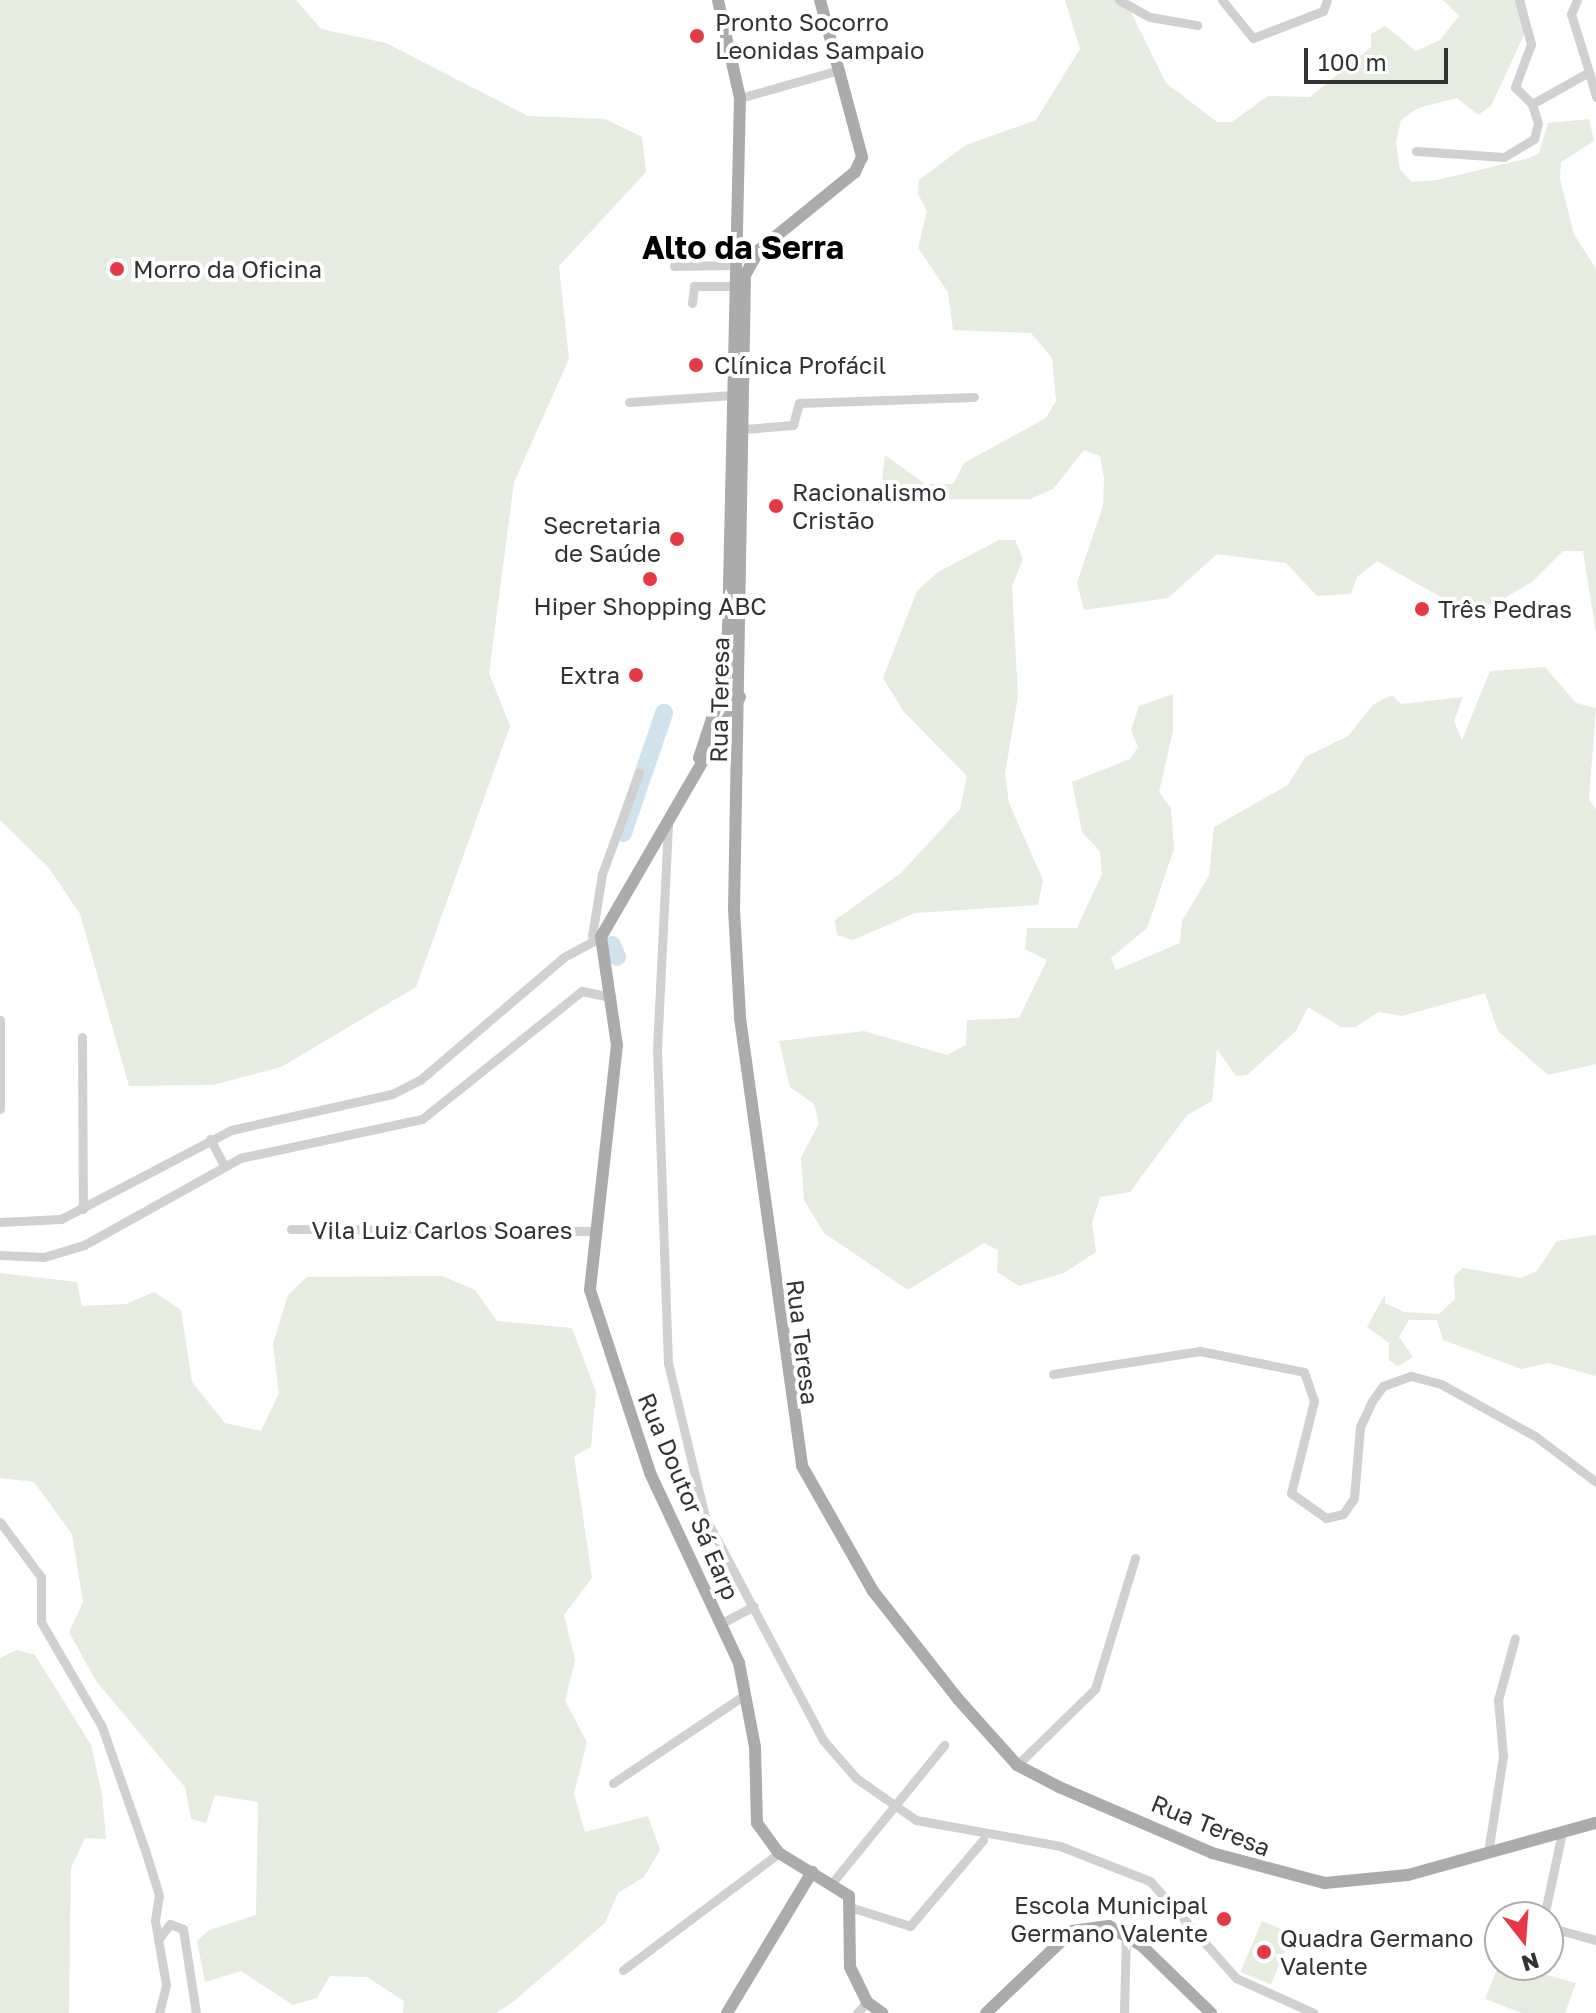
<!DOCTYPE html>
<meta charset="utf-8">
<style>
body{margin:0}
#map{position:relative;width:1596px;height:2013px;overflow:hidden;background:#fff;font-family:"Golos Text",sans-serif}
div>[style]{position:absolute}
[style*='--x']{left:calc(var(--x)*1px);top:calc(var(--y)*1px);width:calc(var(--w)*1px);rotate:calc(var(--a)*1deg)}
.green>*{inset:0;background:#e6ecdf;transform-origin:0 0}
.river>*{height:18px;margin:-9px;padding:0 9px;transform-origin:9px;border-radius:9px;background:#cfe2ee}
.minor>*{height:9px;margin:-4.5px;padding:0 4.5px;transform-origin:4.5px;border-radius:4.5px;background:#d0d0d0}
.major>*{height:12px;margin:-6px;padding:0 6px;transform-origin:6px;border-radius:6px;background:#ababab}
.dots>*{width:22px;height:22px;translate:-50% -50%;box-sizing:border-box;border:4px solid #fff;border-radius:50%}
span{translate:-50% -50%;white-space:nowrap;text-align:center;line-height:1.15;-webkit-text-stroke:8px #fff;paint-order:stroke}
.poi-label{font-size:24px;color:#333}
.left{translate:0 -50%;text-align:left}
.right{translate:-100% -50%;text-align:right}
.street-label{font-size:24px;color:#333}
.district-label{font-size:32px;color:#000;font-weight:700}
.north{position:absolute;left:1484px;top:1901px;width:80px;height:80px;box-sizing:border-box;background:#fff;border:2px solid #adadad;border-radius:50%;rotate:163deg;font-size:22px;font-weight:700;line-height:32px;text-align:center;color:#333}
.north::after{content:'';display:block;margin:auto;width:28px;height:36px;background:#e63946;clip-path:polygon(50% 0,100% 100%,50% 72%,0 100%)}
.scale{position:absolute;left:1304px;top:48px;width:144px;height:36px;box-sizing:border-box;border:4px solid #333;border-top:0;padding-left:10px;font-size:24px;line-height:28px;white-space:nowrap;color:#333;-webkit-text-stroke:6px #fff;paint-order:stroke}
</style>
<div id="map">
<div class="green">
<div style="clip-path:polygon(0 0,296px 0,321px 29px,386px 43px,528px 116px,605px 119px,642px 137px,646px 172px,559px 266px,569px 359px,514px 482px,489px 673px,510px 726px,416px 987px,281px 1067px,213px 1085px,129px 1086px,80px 914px,49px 868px,0 820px)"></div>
<div style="clip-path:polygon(1065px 0,1125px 0,1166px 83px,1217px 122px,1232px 122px,1268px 96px,1310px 97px,1371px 47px,1371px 34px,1385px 26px,1416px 51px,1440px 40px,1459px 16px,1443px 0,1525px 0,1529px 24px,1491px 106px,1478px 115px,1457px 98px,1418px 108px,1401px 120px,1396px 142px,1400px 170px,1412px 182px,1437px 180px,1529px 158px,1539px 153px,1548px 123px,1589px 119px,1594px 141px,1561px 162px,1560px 179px,1574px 234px,1596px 269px,1596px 634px,1583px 551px,1563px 551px,1532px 582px,1492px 605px,1448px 601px,1377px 561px,1357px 577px,1351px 594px,1317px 596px,1286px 563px,1217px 554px,1168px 598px,1084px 610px,1077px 583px,1103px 506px,1104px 478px,1100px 456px,1084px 450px,1053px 489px,1030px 499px,880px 499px,885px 455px,925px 484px,953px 484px,964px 463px,1046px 418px,1056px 401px,1052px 358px,1031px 333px,953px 330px,948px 292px,918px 248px,927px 211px,918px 194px,919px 180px,966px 145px,1036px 120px,1080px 49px)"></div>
<div style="clip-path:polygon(999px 540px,1015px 540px,1023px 559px,1012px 586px,1018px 696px,1005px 774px,1009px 803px,1043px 880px,1038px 905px,915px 913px,853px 940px,837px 935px,835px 920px,901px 873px,960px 809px,967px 776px,904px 712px,883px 678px,917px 591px,938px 572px)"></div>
<div style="clip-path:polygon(1545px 667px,1576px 703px,1596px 708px,1589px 799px,1596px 810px,1596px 1064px,1548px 1075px,1498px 1031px,1485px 993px,1402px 1016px,1379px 1012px,1355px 1027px,1341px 1027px,1308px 1007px,1296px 1031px,1247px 1075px,1236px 1076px,1217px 1049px,1212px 1101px,1187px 1115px,1130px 1192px,1100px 1197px,1092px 1223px,1096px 1252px,1064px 1273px,1019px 1286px,997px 1272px,998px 1250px,984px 1243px,908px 1290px,824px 1233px,804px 1200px,801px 1158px,819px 1123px,814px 1104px,790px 1087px,779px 1041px,864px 1031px,947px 1055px,966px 1045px,967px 1020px,1019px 1018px,1047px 960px,1025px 949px,1027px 928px,1077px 928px,1102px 874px,1100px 851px,1082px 832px,1072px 782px,1130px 759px,1138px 747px,1131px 730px,1139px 706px,1173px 694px,1173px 731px,1159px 792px,1171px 808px,1174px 849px,1147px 928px,1111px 958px,1116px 970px,1180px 943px,1182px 921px,1209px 876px,1214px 827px,1288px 785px,1305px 757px,1348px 736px,1374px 704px,1392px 695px,1401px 704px,1463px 697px,1454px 721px,1462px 740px,1490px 671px)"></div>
<div style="clip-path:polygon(1596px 1235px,1596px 1376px,1549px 1363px,1521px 1369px,1443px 1340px,1437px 1320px,1409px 1320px,1399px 1337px,1413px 1357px,1398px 1366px,1389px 1360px,1389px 1343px,1367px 1327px,1385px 1294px,1385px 1303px,1404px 1312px,1439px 1314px,1455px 1299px,1454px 1276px,1463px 1268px,1521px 1278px,1537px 1271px,1557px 1241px)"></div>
<div style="clip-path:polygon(0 1273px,77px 1282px,82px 1306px,126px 1304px,154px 1292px,181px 1310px,192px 1382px,225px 1423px,261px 1431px,279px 1393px,273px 1344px,288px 1295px,307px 1277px,442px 1276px,475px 1290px,497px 1321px,572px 1328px,596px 1392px,591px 1447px,574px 1456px,592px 1578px,564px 1615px,575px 1660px,565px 1701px,587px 1742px,574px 1794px,585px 1832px,648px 1816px,660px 1850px,644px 1877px,618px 1893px,605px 1923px,514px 2001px,496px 2013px,403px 2013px,404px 2001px,367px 1977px,330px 1976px,317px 1998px,293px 2005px,241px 1971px,205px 1982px,197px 1941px,209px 1930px,256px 1915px,258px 1802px,215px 1795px,206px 1823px,191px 1819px,185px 1787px,96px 1681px,69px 1632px,83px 1602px,72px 1534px,34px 1482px,0 1478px)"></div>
<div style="clip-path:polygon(17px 1650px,35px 1655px,91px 1745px,102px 1794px,106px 1839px,85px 1838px,71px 1868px,69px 2013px,0 2013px,0 1658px)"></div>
<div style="left:1262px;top:1921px;width:33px;height:55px;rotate:23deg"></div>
<div style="clip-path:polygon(1500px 1962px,1576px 1983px,1565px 2013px,1522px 2013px,1485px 1999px)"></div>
</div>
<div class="river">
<div style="--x:623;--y:833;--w:127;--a:-71.1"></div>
<div style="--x:612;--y:945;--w:13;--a:67"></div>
</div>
<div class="minor">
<div style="--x:1119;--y:0;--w:35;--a:29"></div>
<div style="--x:1150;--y:17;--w:48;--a:9.7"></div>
<div style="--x:1222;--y:0;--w:49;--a:50.8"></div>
<div style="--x:1253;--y:38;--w:75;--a:-21.1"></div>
<div style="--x:1323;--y:11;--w:12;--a:-70"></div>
<div style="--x:1519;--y:0;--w:46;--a:74.7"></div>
<div style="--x:1531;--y:44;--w:46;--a:110.4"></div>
<div style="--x:1515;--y:87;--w:24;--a:45"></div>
<div style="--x:1532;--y:104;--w:65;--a:-29.3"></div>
<div style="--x:1589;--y:72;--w:61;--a:-107.2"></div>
<div style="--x:1571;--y:14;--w:15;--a:-67"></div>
<div style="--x:1589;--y:72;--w:26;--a:74"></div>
<div style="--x:740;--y:98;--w:103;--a:-15.8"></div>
<div style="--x:1416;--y:151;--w:88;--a:3.9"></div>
<div style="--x:1504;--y:157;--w:35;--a:-31"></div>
<div style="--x:1534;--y:139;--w:16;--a:-76"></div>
<div style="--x:1538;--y:123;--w:20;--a:-108"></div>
<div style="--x:674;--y:266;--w:60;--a:-1"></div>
<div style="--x:692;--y:303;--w:17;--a:-83"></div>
<div style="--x:694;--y:286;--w:40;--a:0"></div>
<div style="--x:629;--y:402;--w:104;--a:-3.9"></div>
<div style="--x:744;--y:429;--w:49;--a:-4.7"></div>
<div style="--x:793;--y:425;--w:23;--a:-75"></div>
<div style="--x:799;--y:403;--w:175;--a:-2"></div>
<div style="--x:668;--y:825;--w:224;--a:92.8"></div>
<div style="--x:657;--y:1049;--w:314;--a:88"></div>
<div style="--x:668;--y:1363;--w:158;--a:76.5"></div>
<div style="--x:705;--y:1517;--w:252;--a:62.1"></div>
<div style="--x:823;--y:1740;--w:50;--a:49"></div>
<div style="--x:856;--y:1778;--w:73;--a:35"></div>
<div style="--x:916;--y:1820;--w:146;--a:10.2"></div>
<div style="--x:1060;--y:1846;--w:97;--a:21.3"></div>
<div style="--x:1150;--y:1881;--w:130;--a:48.4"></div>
<div style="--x:1236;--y:1978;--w:85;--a:24.2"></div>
<div style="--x:592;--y:936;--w:63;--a:-80.8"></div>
<div style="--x:602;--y:874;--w:108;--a:-69.9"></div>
<div style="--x:0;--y:1020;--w:89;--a:90"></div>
<div style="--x:82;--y:1037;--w:172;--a:89.7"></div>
<div style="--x:210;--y:1139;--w:30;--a:62"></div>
<div style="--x:0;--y:1222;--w:61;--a:-2.8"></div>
<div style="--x:61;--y:1219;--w:192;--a:-27.6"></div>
<div style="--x:231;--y:1130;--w:165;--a:-12.6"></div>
<div style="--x:392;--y:1094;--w:31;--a:-27"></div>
<div style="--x:420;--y:1080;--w:189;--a:-40.5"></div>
<div style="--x:564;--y:957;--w:42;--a:-28.4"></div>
<div style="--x:291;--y:1229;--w:303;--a:0.4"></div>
<div style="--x:0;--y:1255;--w:44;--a:2.6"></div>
<div style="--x:44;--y:1257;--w:42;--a:-16.7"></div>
<div style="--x:84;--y:1245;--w:179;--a:-29.1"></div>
<div style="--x:240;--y:1158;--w:186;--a:-12.1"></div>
<div style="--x:422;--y:1119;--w:205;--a:-38.7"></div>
<div style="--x:582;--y:991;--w:30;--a:12"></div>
<div style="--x:1053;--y:1374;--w:149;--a:-8.9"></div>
<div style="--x:1200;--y:1351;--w:106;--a:11.4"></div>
<div style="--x:1304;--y:1372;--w:31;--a:71"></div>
<div style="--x:1314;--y:1401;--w:95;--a:104"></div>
<div style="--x:1291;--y:1493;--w:43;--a:35.5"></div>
<div style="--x:1326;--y:1518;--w:17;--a:-13"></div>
<div style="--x:1343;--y:1514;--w:19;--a:-55"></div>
<div style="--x:1354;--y:1498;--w:71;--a:-85.2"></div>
<div style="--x:1360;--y:1427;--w:29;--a:-65"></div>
<div style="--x:1372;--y:1401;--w:19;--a:-54"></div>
<div style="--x:1383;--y:1386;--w:30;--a:-20"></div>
<div style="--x:1411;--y:1376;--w:31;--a:15"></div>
<div style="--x:1441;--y:1384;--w:107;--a:29"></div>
<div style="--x:1535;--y:1436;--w:76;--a:37"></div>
<div style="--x:0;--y:1522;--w:69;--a:53.3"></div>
<div style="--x:41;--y:1577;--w:45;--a:90"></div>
<div style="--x:41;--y:1622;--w:121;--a:59.8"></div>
<div style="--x:102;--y:1727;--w:130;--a:70.7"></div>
<div style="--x:145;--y:1850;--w:47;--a:72.7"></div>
<div style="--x:159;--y:1895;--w:26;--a:99"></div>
<div style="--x:155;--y:1921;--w:65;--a:80.2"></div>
<div style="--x:166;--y:1985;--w:29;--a:104"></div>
<div style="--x:720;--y:1624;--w:38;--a:-28"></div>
<div style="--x:1017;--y:1765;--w:109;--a:-44.3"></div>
<div style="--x:1095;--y:1689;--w:137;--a:-73"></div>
<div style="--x:613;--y:1783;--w:160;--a:-33.8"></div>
<div style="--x:1488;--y:1853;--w:98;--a:-81.2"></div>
<div style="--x:1503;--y:1756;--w:56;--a:-95.1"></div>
<div style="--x:1498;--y:1700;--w:64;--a:-74.7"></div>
<div style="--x:832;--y:1883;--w:178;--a:-50.9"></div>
<div style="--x:853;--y:1908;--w:60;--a:17.5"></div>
<div style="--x:910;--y:1926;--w:113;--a:-49.7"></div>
<div style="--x:1544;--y:1917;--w:87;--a:-78"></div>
<div style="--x:1548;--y:1927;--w:50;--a:15.2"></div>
<div style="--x:158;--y:1940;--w:20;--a:-53"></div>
<div style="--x:170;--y:1924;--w:14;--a:21"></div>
<div style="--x:183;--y:1929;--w:85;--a:81.2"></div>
<div style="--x:623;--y:1970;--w:195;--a:-36.9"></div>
<div style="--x:857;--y:2013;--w:15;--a:-48"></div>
<div style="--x:1124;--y:2013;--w:80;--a:-88.6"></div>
</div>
<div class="major">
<div style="--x:820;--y:0;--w:163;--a:75"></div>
<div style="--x:862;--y:157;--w:17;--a:115"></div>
<div style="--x:855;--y:172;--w:124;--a:140.9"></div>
<div style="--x:759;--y:250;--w:29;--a:119"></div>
<div style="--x:745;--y:275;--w:634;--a:90.99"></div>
<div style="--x:734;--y:909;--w:109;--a:86.8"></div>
<div style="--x:740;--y:1018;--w:452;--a:82.1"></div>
<div style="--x:802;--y:1466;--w:144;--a:60.4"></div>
<div style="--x:873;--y:1591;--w:137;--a:51.8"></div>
<div style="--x:958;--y:1699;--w:89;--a:48.2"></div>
<div style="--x:1017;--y:1765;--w:47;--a:27.6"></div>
<div style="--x:1059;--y:1787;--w:167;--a:23.3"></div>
<div style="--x:1212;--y:1853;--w:117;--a:14.9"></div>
<div style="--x:1325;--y:1883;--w:83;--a:-5.5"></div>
<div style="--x:1408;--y:1875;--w:195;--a:-15.5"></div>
<div style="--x:740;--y:697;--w:277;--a:120.1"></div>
<div style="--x:601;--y:937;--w:109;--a:81.6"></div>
<div style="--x:617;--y:1045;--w:246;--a:96.3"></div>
<div style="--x:590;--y:1290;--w:193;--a:71.8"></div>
<div style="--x:650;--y:1473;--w:210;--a:64.9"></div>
<div style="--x:739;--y:1663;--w:86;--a:79.2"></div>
<div style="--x:755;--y:1747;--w:76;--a:88.5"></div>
<div style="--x:757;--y:1823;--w:37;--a:54"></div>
<div style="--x:779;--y:1853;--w:82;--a:31.6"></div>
<div style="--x:849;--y:1896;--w:71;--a:89.2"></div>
<div style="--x:850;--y:1967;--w:39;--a:64"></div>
<div style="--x:867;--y:2002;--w:19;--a:36"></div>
<div style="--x:699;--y:758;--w:83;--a:-71.8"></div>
<div style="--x:725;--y:679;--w:49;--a:-86.5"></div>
<div style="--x:728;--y:630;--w:532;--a:-88.71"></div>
<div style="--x:740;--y:98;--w:100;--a:-102.7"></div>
<div style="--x:727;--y:2013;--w:165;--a:-58.9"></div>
<div style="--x:986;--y:2013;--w:119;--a:-43.6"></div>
<div style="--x:1072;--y:1931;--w:37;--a:-8"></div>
<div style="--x:1109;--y:1926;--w:37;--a:31"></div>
<div style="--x:1141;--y:1945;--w:98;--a:44.2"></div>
</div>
<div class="dots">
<div style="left:697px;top:36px;background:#e63946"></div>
<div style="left:117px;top:269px;background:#e63946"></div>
<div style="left:696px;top:365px;background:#e63946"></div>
<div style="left:776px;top:506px;background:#e63946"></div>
<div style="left:677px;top:539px;background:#e63946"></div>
<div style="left:650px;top:579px;background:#e63946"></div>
<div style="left:1422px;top:609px;background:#e63946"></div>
<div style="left:636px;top:675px;background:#e63946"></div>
<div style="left:1224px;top:1919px;background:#e63946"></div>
<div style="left:1264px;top:1952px;background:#e63946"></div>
</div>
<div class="poi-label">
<span class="left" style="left:715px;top:36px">Pronto Socorro<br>Leonidas Sampaio</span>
<span class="left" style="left:133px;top:269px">Morro da Oficina</span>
<span class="left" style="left:714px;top:365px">Clínica Profácil</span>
<span class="left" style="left:792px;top:506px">Racionalismo<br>Cristão</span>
<span class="right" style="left:661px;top:539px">Secretaria<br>de Saúde</span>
<span style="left:650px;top:606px">Hiper Shopping ABC</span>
<span class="left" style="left:1438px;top:609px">Três Pedras</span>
<span class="right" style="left:620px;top:675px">Extra</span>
<span class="right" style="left:1208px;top:1919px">Escola Municipal<br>Germano Valente</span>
<span class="left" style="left:1280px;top:1952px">Quadra Germano<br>Valente</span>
</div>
<div class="street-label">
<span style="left:719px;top:700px;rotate:-89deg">Rua Teresa</span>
<span style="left:442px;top:1230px">Vila Luiz Carlos Soares</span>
<span style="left:803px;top:1342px;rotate:83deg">Rua Teresa</span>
<span style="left:689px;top:1496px;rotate:67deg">Rua Doutor Sá Earp</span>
<span style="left:1211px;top:1825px;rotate:22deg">Rua Teresa</span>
</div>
<div class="district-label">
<span style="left:743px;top:247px">Alto da Serra</span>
</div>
<div class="north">N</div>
<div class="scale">100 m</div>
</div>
